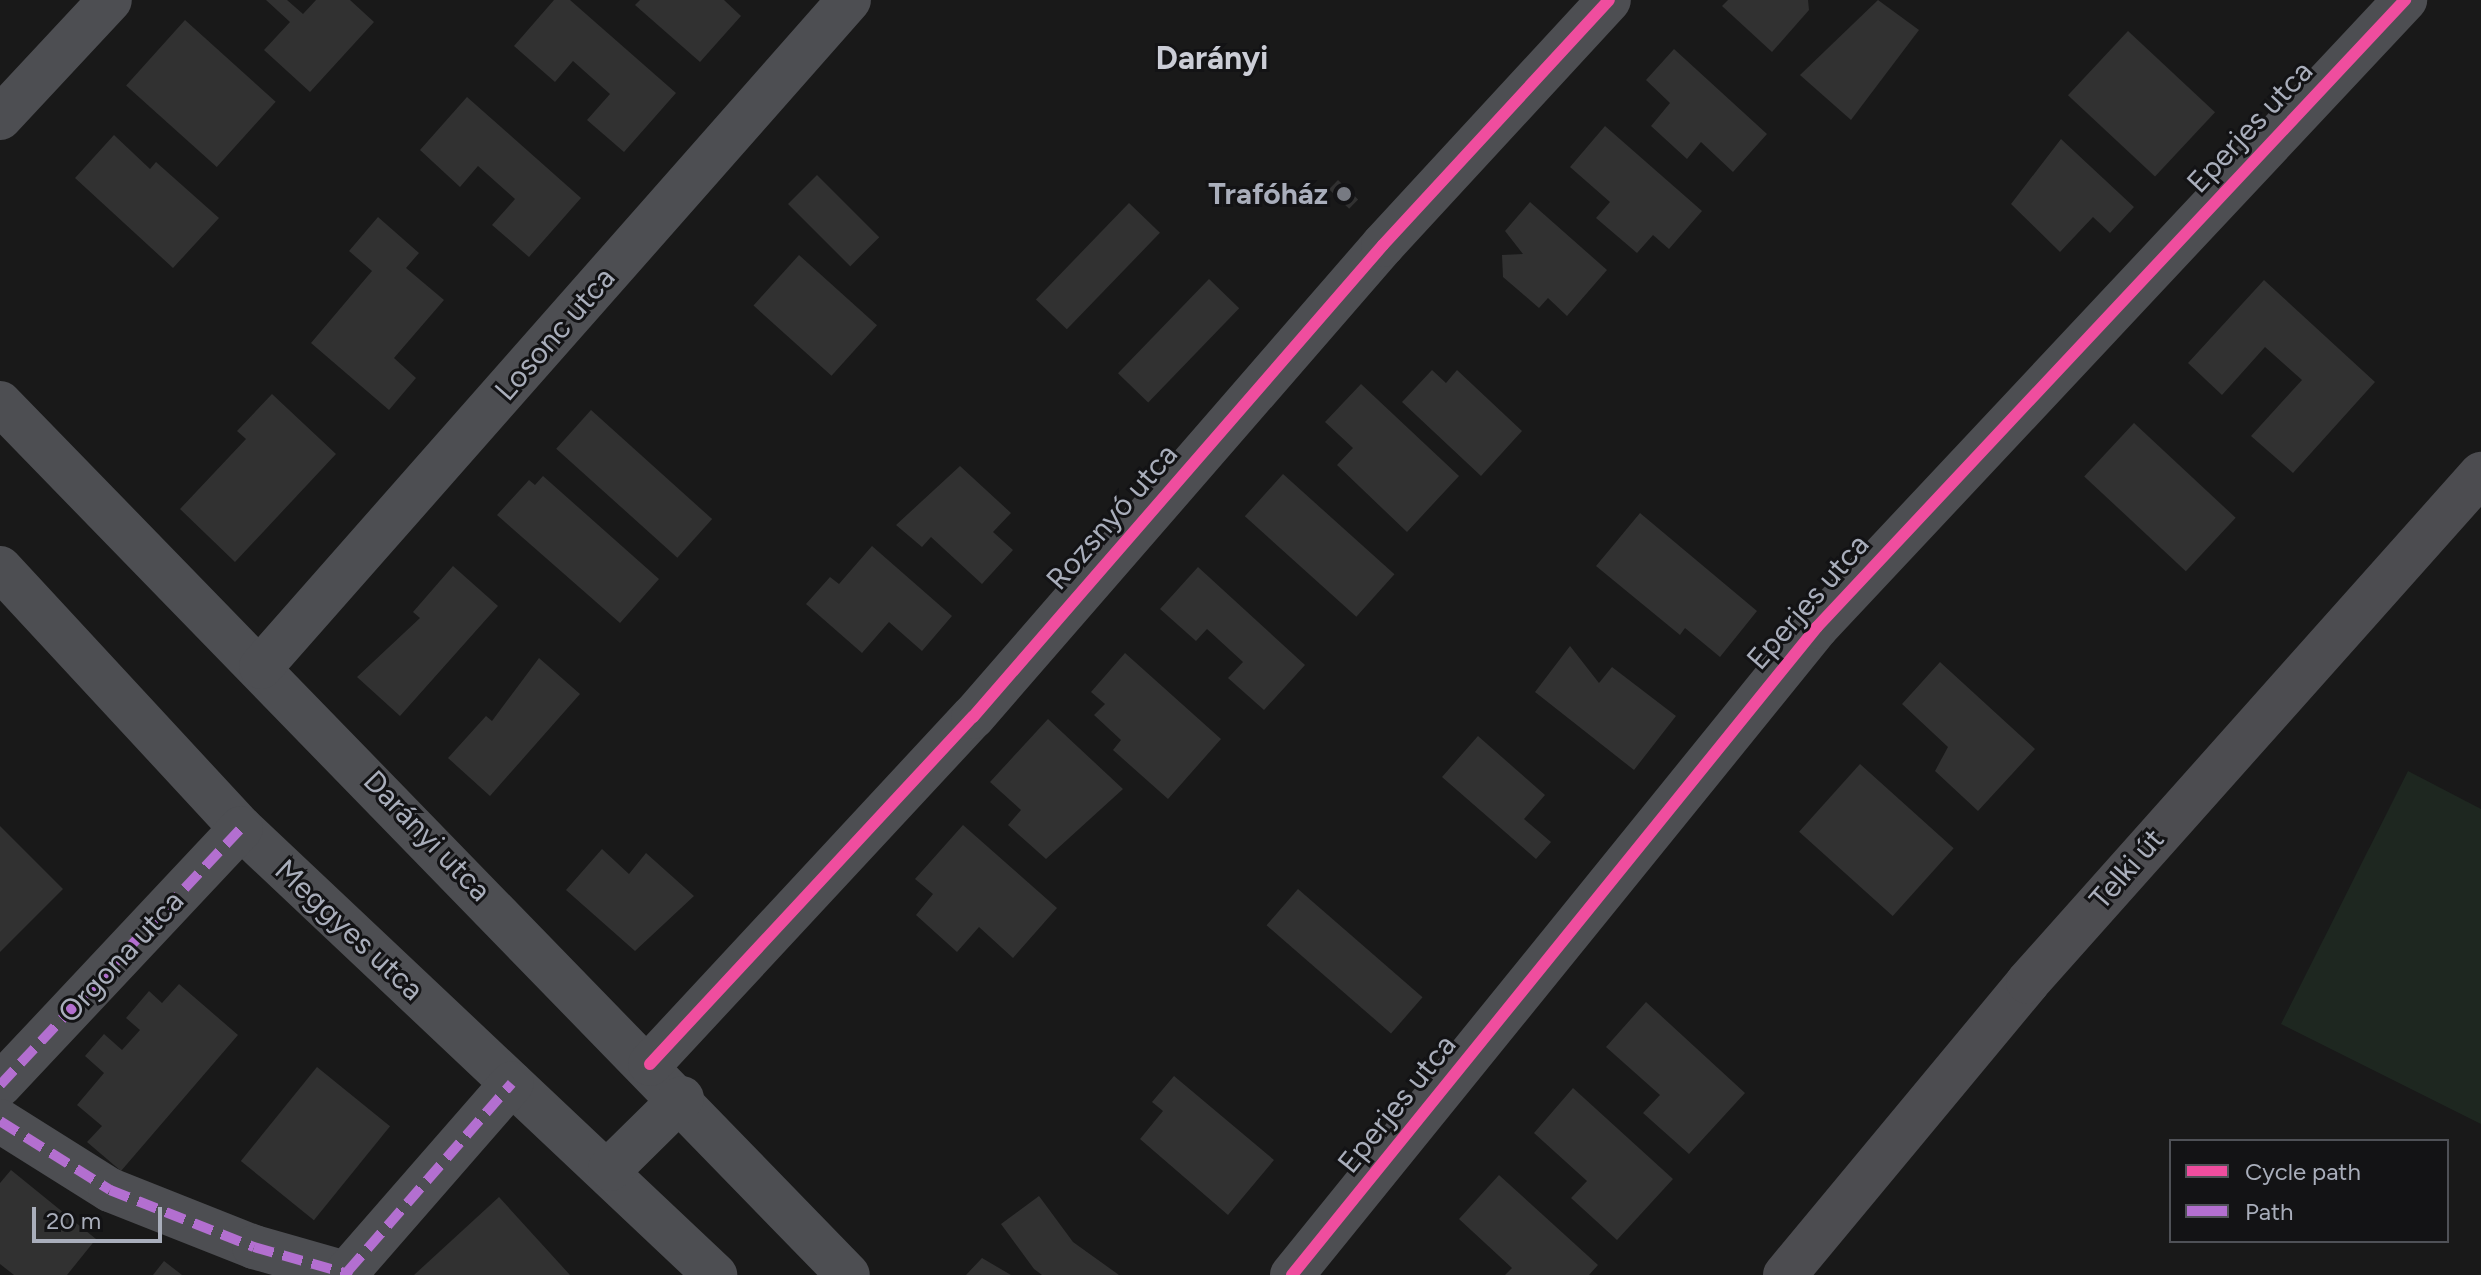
<!DOCTYPE html>
<meta charset="utf-8">
<style>
body{margin:0}
#map{position:relative;width:2481px;height:1275px;overflow:hidden;background:#191919;font-family:Figtree,sans-serif}
div>[style]{position:absolute}
[style*='--x']{left:calc(var(--x)*1px);top:calc(var(--y)*1px);width:calc(var(--w)*1px);rotate:calc(var(--a)*1deg)}
.green>*{inset:0;background:#1e2720}
.building>*{inset:0;background:#313131;transform-origin:0 0}
.minor>*{height:44px;margin:-22px;padding:0 22px;transform-origin:22px;border-radius:22px;background:#4d4e52}
.secondary>*{height:44px;margin:-22px;padding:0 22px;transform-origin:22px;border-radius:22px;background:#4c4c50}
.quiet>*{height:10px;margin-top:-5px;transform-origin:0;background:repeating-linear-gradient(90deg,#b36fd0 0 20px,transparent 0 30px)}
.cycleway>*{height:12px;margin:-6px;padding:0 6px;transform-origin:6px;border-radius:6px;background:#ef4d9e}
.dots>*{width:22px;height:22px;translate:-50% -50%;box-sizing:border-box;border:4px solid #131315;border-radius:50%}
span{translate:-50% -50%;white-space:nowrap;text-align:center;line-height:1.15;-webkit-text-stroke:6px #131315;paint-order:stroke}
.street-label{font-size:30px;color:#a9aebb}
.poi-label{font-size:30px;color:#a9aebb;font-weight:700}
.right{translate:-100% -50%;text-align:right}
.neighbourhood-label{font-size:32px;color:#cbcdd6;font-weight:700}
.legend{position:absolute;left:2169px;top:1139px;width:280px;height:104px;box-sizing:border-box;background:#131315;border:2px solid #4f5157;margin:0;padding:10px 14px;list-style:none;font-size:24px;color:#a9aebb}
.legend li{display:flex;align-items:center;gap:16px;height:40px}
.legend b{width:40px;border:2px solid #4f5157}
.scale{position:absolute;left:32px;top:1207px;width:130px;height:36px;box-sizing:border-box;border:4px solid #a9aebb;border-top:0;padding-left:10px;font-size:24px;line-height:28px;white-space:nowrap;color:#a9aebb;-webkit-text-stroke:6px #131315;paint-order:stroke}
</style>
<div id="map">
<div class="green">
<div style="clip-path:polygon(2408px 771px,2481px 809px,2481px 1124px,2281px 1024px)"></div>
</div>
<div class="building">
<div style="clip-path:polygon(266px 0,287px 0,303px 14px,316px 0,350px 0,374px 22px,310px 92px,264px 50px,290px 22px)"></div>
<div style="clip-path:polygon(554px 0,570px 0,676px 93px,624px 152px,587px 120px,610px 94px,573px 61px,555px 82px,514px 46px)"></div>
<div style="clip-path:polygon(640px 0,724px 0,741px 16px,700px 62px,635px 5px)"></div>
<div style="clip-path:polygon(1728px 0,1808px 0,1809px 10px,1772px 52px,1722px 6px)"></div>
<div style="clip-path:polygon(1878px 0,1919px 30px,1851px 120px,1800px 75px)"></div>
<div style="left:185px;top:20px;width:122px;height:88px;rotate:42deg"></div>
<div style="left:2128px;top:31px;width:119px;height:88px;rotate:43deg"></div>
<div style="clip-path:polygon(1674px 49px,1767px 134px,1733px 172px,1701px 142px,1687px 159px,1651px 126px,1670px 103px,1646px 80px)"></div>
<div style="clip-path:polygon(467px 97px,581px 198px,529px 257px,492px 225px,515px 199px,478px 166px,460px 187px,420px 150px)"></div>
<div style="clip-path:polygon(1605px 126px,1702px 211px,1669px 249px,1653px 235px,1637px 253px,1596px 218px,1610px 202px,1570px 167px)"></div>
<div style="clip-path:polygon(114px 135px,150px 169px,156px 162px,219px 218px,173px 268px,75px 178px)"></div>
<div style="clip-path:polygon(2061px 139px,2134px 207px,2110px 233px,2093px 217px,2060px 252px,2011px 204px)"></div>
<div style="left:817px;top:175px;width:88px;height:41px;rotate:45deg"></div>
<div style="left:1338px;top:180px;width:28px;height:13px;rotate:44deg"></div>
<div style="clip-path:polygon(1530px 202px,1607px 270px,1567px 316px,1548px 298px,1539px 308px,1503px 277px,1502px 255px,1523px 254px,1505px 231px)"></div>
<div style="left:1129px;top:203px;width:43px;height:134px;rotate:44deg"></div>
<div style="clip-path:polygon(378px 217px,419px 253px,406px 268px,444px 300px,394px 358px,416px 378px,389px 410px,311px 343px,372px 271px,349px 251px)"></div>
<div style="left:799px;top:255px;width:105px;height:68px;rotate:42deg"></div>
<div style="left:1209px;top:279px;width:42px;height:131px;rotate:44deg"></div>
<div style="clip-path:polygon(2264px 280px,2375px 382px,2293px 473px,2251px 436px,2302px 380px,2265px 347px,2222px 395px,2188px 363px)"></div>
<div style="clip-path:polygon(1432px 370px,1446px 383px,1457px 370px,1522px 431px,1481px 476px,1402px 402px)"></div>
<div style="clip-path:polygon(1361px 384px,1459px 476px,1407px 532px,1337px 465px,1353px 448px,1325px 422px)"></div>
<div style="clip-path:polygon(272px 394px,336px 454px,235px 562px,180px 509px,246px 439px,237px 431px)"></div>
<div style="left:591px;top:410px;width:163px;height:52px;rotate:42deg"></div>
<div style="left:2134px;top:423px;width:139px;height:73px;rotate:43deg"></div>
<div style="clip-path:polygon(960px 466px,1011px 513px,993px 532px,1013px 550px,982px 584px,931px 537px,922px 547px,896px 525px)"></div>
<div style="left:1283px;top:474px;width:150px;height:57px;rotate:42deg"></div>
<div style="clip-path:polygon(543px 476px,659px 579px,620px 623px,497px 515px,529px 480px,535px 485px)"></div>
<div style="clip-path:polygon(1640px 513px,1757px 611px,1720px 657px,1685px 628px,1680px 635px,1596px 566px)"></div>
<div style="clip-path:polygon(872px 546px,952px 616px,922px 651px,889px 622px,862px 653px,806px 604px,830px 577px,839px 584px)"></div>
<div style="clip-path:polygon(453px 566px,498px 606px,400px 716px,357px 677px,420px 618px,413px 612px)"></div>
<div style="clip-path:polygon(1198px 567px,1305px 665px,1264px 710px,1228px 678px,1243px 662px,1207px 629px,1196px 641px,1160px 609px)"></div>
<div style="clip-path:polygon(1570px 646px,1599px 683px,1612px 667px,1676px 716px,1634px 770px,1535px 692px)"></div>
<div style="clip-path:polygon(1125px 653px,1221px 739px,1168px 799px,1113px 750px,1121px 740px,1094px 715px,1105px 704px,1091px 692px)"></div>
<div style="clip-path:polygon(539px 658px,580px 694px,490px 796px,448px 758px,486px 716px,492px 721px)"></div>
<div style="clip-path:polygon(1940px 662px,2035px 749px,1978px 811px,1935px 771px,1948px 747px,1902px 704px)"></div>
<div style="clip-path:polygon(1048px 719px,1123px 789px,1046px 859px,1008px 825px,1021px 810px,990px 782px)"></div>
<div style="clip-path:polygon(1478px 736px,1545px 795px,1524px 819px,1551px 842px,1536px 859px,1442px 777px)"></div>
<div style="left:1860px;top:764px;width:126px;height:91px;rotate:42deg"></div>
<div style="clip-path:polygon(963px 825px,1057px 908px,1013px 958px,979px 927px,957px 952px,916px 915px,933px 894px,915px 879px)"></div>
<div style="clip-path:polygon(0 826px,63px 889px,0 952px)"></div>
<div style="clip-path:polygon(602px 849px,629px 874px,646px 853px,694px 896px,635px 951px,566px 890px)"></div>
<div style="left:1298px;top:889px;width:165px;height:48px;rotate:41deg"></div>
<div style="clip-path:polygon(179px 984px,238px 1035px,121px 1171px,87px 1142px,102px 1126px,77px 1105px,104px 1073px,85px 1056px,104px 1034px,122px 1050px,140px 1030px,126px 1018px,149px 991px,162px 1003px)"></div>
<div style="clip-path:polygon(1646px 1002px,1745px 1093px,1689px 1154px,1643px 1113px,1660px 1095px,1606px 1047px)"></div>
<div style="left:317px;top:1067px;width:94px;height:121px;rotate:39deg"></div>
<div style="clip-path:polygon(1174px 1076px,1274px 1160px,1228px 1215px,1140px 1139px,1163px 1111px,1152px 1102px)"></div>
<div style="clip-path:polygon(1573px 1088px,1673px 1179px,1617px 1240px,1571px 1198px,1587px 1181px,1534px 1133px)"></div>
<div style="clip-path:polygon(11px 1170px,96px 1239px,67px 1275px,14px 1275px,0 1264px,0 1183px)"></div>
<div style="clip-path:polygon(1499px 1175px,1598px 1265px,1589px 1275px,1505px 1275px,1512px 1268px,1459px 1219px)"></div>
<div style="clip-path:polygon(1039px 1196px,1073px 1242px,1119px 1275px,1042px 1275px,1034px 1269px,1001px 1224px)"></div>
<div style="clip-path:polygon(499px 1197px,570px 1275px,414px 1275px)"></div>
<div style="clip-path:polygon(982px 1258px,1011px 1275px,966px 1275px)"></div>
<div style="clip-path:polygon(164px 1261px,182px 1275px,153px 1275px)"></div>
</div>
<div class="minor">
<div style="--x:0;--y:118;--w:161;--a:-47"></div>
<div style="--x:0;--y:403;--w:1216;--a:45.8"></div>
<div style="--x:0;--y:568;--w:355;--a:47.2"></div>
<div style="--x:241;--y:828;--w:652;--a:43.32"></div>
<div style="--x:261;--y:667;--w:889;--a:-48.6"></div>
<div style="--x:650;--y:1064;--w:474;--a:-47.1"></div>
<div style="--x:973;--y:717;--w:625;--a:-49.02"></div>
<div style="--x:1383;--y:245;--w:333;--a:-47.3"></div>
<div style="--x:0;--y:1085;--w:352;--a:-46.8"></div>
<div style="--x:0;--y:1121;--w:130;--a:32.1"></div>
<div style="--x:110;--y:1190;--w:155;--a:21.6"></div>
<div style="--x:254;--y:1247;--w:102;--a:15.9"></div>
<div style="--x:610;--y:1169;--w:101;--a:-44.6"></div>
<div style="--x:348;--y:1271;--w:249;--a:-48.9"></div>
<div style="--x:1292;--y:1275;--w:834;--a:-50.99"></div>
<div style="--x:1817;--y:627;--w:860;--a:-46.84"></div>
</div>
<div class="secondary">
<div style="--x:1785;--y:1275;--w:381;--a:-50.3"></div>
<div style="--x:2028;--y:982;--w:681;--a:-48.28"></div>
</div>
<div class="quiet">
<div style="--x:0;--y:1085;--w:352;--a:-46.8"></div>
<div style="--x:0;--y:1121;--w:130;--a:32.1"></div>
<div style="--x:110;--y:1190;--w:155;--a:21.6"></div>
<div style="--x:254;--y:1247;--w:102;--a:15.9"></div>
<div style="--x:348;--y:1271;--w:249;--a:-48.9"></div>
</div>
<div class="cycleway">
<div style="--x:650;--y:1064;--w:474;--a:-47.1"></div>
<div style="--x:973;--y:717;--w:625;--a:-49.02"></div>
<div style="--x:1383;--y:245;--w:333;--a:-47.3"></div>
<div style="--x:1292;--y:1275;--w:834;--a:-50.99"></div>
<div style="--x:1817;--y:627;--w:860;--a:-46.84"></div>
</div>
<div class="dots">
<div style="left:1344px;top:194px;background:#777a82"></div>
</div>
<div class="street-label">
<span style="left:2250px;top:127px;rotate:-47deg">Eperjes utca</span>
<span style="left:555px;top:334px;rotate:-49deg">Losonc utca</span>
<span style="left:1112px;top:517px;rotate:-49deg">Rozsnyó utca</span>
<span style="left:1808px;top:602px;rotate:-49deg">Eperjes utca</span>
<span style="left:427px;top:836px;rotate:46deg">Darányi utca</span>
<span style="left:2127px;top:869px;rotate:-49deg">Telki út</span>
<span style="left:349px;top:930px;rotate:43deg">Meggyes utca</span>
<span style="left:121px;top:957px;rotate:-47deg">Orgona utca</span>
<span style="left:1397px;top:1104px;rotate:-51deg">Eperjes utca</span>
</div>
<div class="poi-label">
<span class="right" style="left:1328px;top:194px">Trafóház</span>
</div>
<div class="neighbourhood-label">
<span style="left:1212px;top:58px">Darányi</span>
</div>
<ul class="legend">
<li><b style="height:10px;background:#ef4d9e"></b>Cycle path</li>
<li><b style="height:10px;background:#b36fd0"></b>Path</li>
</ul>
<div class="scale">20 m</div>
</div>
